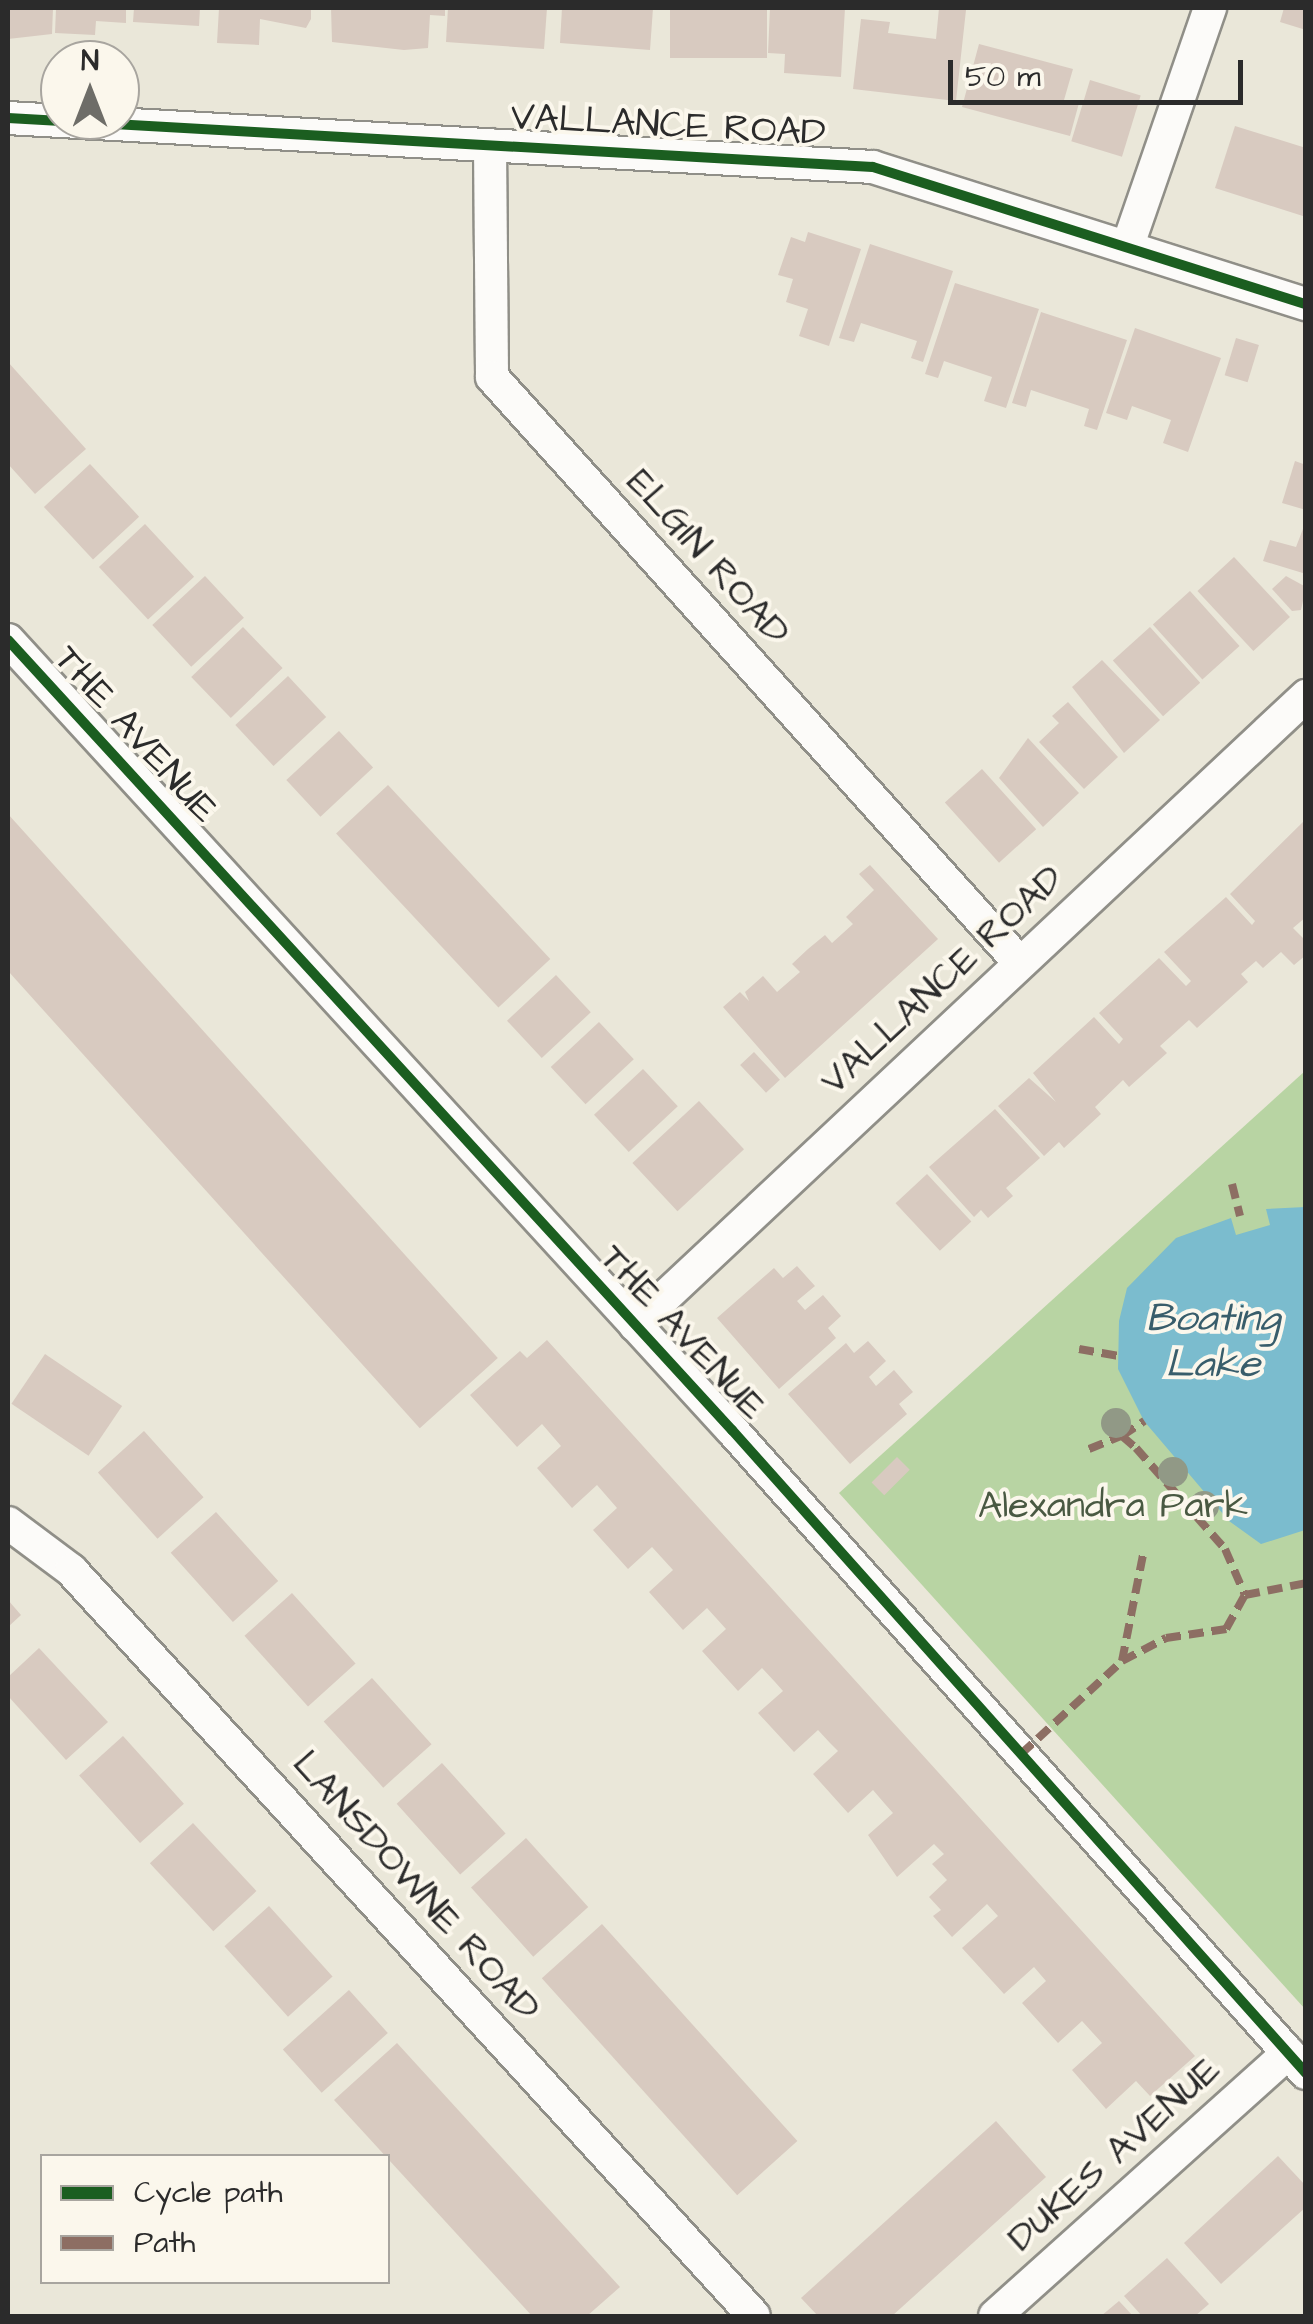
<!DOCTYPE html>
<style>
body{margin:0}
#map{position:relative;width:1313px;height:2324px;overflow:hidden;background:#eae7d9;font-family:"Architects Daughter",sans-serif}
div>[style]{position:absolute}
[style*='--x']{left:calc(var(--x)*1px);top:calc(var(--y)*1px);width:calc(var(--w)*1px);rotate:calc(var(--a)*1deg)}
.green>*{inset:0;background:#b8d4a3}
.water>*{inset:0;background:#7bbcce}
.building>*{inset:0;background:#d8cac0;transform-origin:0 0}
.roads{filter:drop-shadow(2px 0 #908f88) drop-shadow(-2px 0 #908f88) drop-shadow(0 2px #908f88) drop-shadow(0 -2px #908f88)}
.minor>*{height:32px;margin:-16px;padding:0 16px;transform-origin:16px;border-radius:16px;background:#fcfbf9}
.quiet>*{height:8px;margin-top:-4px;transform-origin:0;background:repeating-linear-gradient(90deg,#8d6e63 0 15px,transparent 0 23px)}
.cycleway>*{height:10px;margin:-5px;padding:0 5px;transform-origin:5px;border-radius:5px;background:#1b5e20}
.trees>*{width:30px;height:30px;margin:-15px;border-radius:50%;background:#919986}
span{translate:-50% -50%;white-space:nowrap;text-align:center;line-height:1.15;-webkit-text-stroke:8px #fbf7ec;paint-order:stroke}
.street-label{font-size:38px;color:#2b2b2b}
.park-label{font-size:38px;color:#495942}
.water-label{font-size:40px;color:#385d6b;font-style:italic}
.frame{position:absolute;inset:0;border:10px solid #2b2b2b;pointer-events:none}
.legend{position:absolute;left:40px;top:2154px;width:350px;height:130px;box-sizing:border-box;background:#fbf7ec;border:2px solid #a8a59f;margin:0;padding:12px 18px;list-style:none;font-size:30px;color:#2b2b2b}
.legend li{display:flex;align-items:center;gap:20px;height:50px}
.legend b{width:50px;border:2px solid #a8a59f}
.north{position:absolute;left:40px;top:40px;width:100px;height:100px;box-sizing:border-box;background:#fbf7ec;border:2px solid #a8a59f;border-radius:50%;rotate:0deg;font-size:28px;font-weight:700;line-height:40px;text-align:center;color:#2b2b2b}
.north::after{content:'';display:block;margin:auto;width:35px;height:45px;background:#6e6d68;clip-path:polygon(50% 0,100% 100%,50% 72%,0 100%)}
.scale{position:absolute;left:948px;top:60px;width:295px;height:45px;box-sizing:border-box;border:5px solid #2b2b2b;border-top:0;padding-left:12px;font-size:30px;line-height:35px;white-space:nowrap;color:#2b2b2b;-webkit-text-stroke:8px #fbf7ec;paint-order:stroke}
</style>
<div id="map">
<div class="green">
<div style="clip-path:polygon(1305px 1071px,1305px 2009px,839px 1493px)"></div>
</div>
<div class="water">
<div style="clip-path:polygon(1305px 1207px,1305px 1530px,1261px 1544px,1229px 1521px,1144px 1421px,1118px 1369px,1119px 1321px,1127px 1288px,1176px 1238px,1231px 1218px,1236px 1235px,1270px 1225px,1266px 1209px)"></div>
</div>
<div class="building">
<div style="clip-path:polygon(8px 8px,53px 8px,52px 34px,8px 39px)"></div>
<div style="clip-path:polygon(56px 8px,126px 8px,126px 23px,96px 21px,95px 35px,55px 33px)"></div>
<div style="clip-path:polygon(134px 8px,200px 8px,199px 26px,133px 22px)"></div>
<div style="clip-path:polygon(219px 8px,311px 8px,311px 19px,306px 28px,260px 19px,259px 45px,217px 43px)"></div>
<div style="clip-path:polygon(331px 8px,445px 8px,445px 16px,430px 15px,428px 48px,404px 50px,332px 42px)"></div>
<div style="clip-path:polygon(448px 8px,547px 8px,544px 49px,446px 42px)"></div>
<div style="clip-path:polygon(562px 8px,653px 8px,650px 50px,560px 43px)"></div>
<div style="left:670px;top:8px;width:97px;height:50px"></div>
<div style="clip-path:polygon(770px 8px,845px 8px,841px 77px,784px 73px,785px 54px,768px 53px)"></div>
<div style="clip-path:polygon(939px 8px,966px 10px,956px 101px,853px 89px,861px 19px,890px 22px,888px 33px,936px 39px)"></div>
<div style="clip-path:polygon(1284px 8px,1306px 8px,1306px 30px,1280px 22px)"></div>
<div style="clip-path:polygon(979px 44px,1073px 69px,1064px 100px,1079px 103px,1070px 136px,962px 107px)"></div>
<div style="left:1090px;top:80px;width:53px;height:64px;rotate:17deg"></div>
<div style="clip-path:polygon(1235px 126px,1306px 148px,1306px 217px,1215px 188px)"></div>
<div style="clip-path:polygon(808px 232px,861px 249px,829px 346px,799px 336px,808px 309px,786px 302px,793px 279px,778px 275px,791px 237px,805px 242px)"></div>
<div style="clip-path:polygon(870px 244px,953px 271px,923px 362px,911px 358px,917px 341px,861px 323px,854px 342px,839px 338px)"></div>
<div style="clip-path:polygon(955px 283px,1039px 309px,1006px 408px,984px 401px,992px 377px,944px 361px,938px 378px,925px 374px)"></div>
<div style="clip-path:polygon(1041px 312px,1127px 340px,1097px 430px,1084px 426px,1089px 409px,1031px 390px,1026px 407px,1012px 403px)"></div>
<div style="clip-path:polygon(1135px 328px,1221px 358px,1188px 452px,1163px 443px,1171px 420px,1132px 406px,1127px 420px,1106px 413px)"></div>
<div style="left:1236px;top:338px;width:24px;height:39px;rotate:17deg"></div>
<div style="clip-path:polygon(8px 362px,86px 449px,35px 494px,8px 464px)"></div>
<div style="clip-path:polygon(1295px 461px,1306px 465px,1306px 510px,1282px 503px)"></div>
<div style="left:90px;top:464px;width:72px;height:63px;rotate:47deg"></div>
<div style="clip-path:polygon(1306px 521px,1306px 574px,1263px 561px,1270px 540px,1296px 547px)"></div>
<div style="left:145px;top:524px;width:72px;height:63px;rotate:47deg"></div>
<div style="left:1234px;top:557px;width:82px;height:50px;rotate:47deg"></div>
<div style="left:205px;top:576px;width:57px;height:72px;rotate:47deg"></div>
<div style="clip-path:polygon(1286px 576px,1306px 587px,1301px 610px,1292px 611px,1272px 589px)"></div>
<div style="left:1190px;top:591px;width:74px;height:50px;rotate:48deg"></div>
<div style="left:243px;top:627px;width:57px;height:72px;rotate:46deg"></div>
<div style="left:1150px;top:627px;width:75px;height:50px;rotate:48deg"></div>
<div style="clip-path:polygon(1102px 660px,1160px 720px,1124px 753px,1072px 687px)"></div>
<div style="left:288px;top:676px;width:56px;height:72px;rotate:47deg"></div>
<div style="clip-path:polygon(1068px 702px,1118px 757px,1084px 789px,1039px 742px,1059px 723px,1052px 716px)"></div>
<div style="left:339px;top:731px;width:50px;height:72px;rotate:47deg"></div>
<div style="clip-path:polygon(1028px 738px,1079px 793px,1043px 827px,999px 778px)"></div>
<div style="left:982px;top:769px;width:81px;height:50px;rotate:48deg"></div>
<div style="left:388px;top:785px;width:238px;height:71px;rotate:47deg"></div>
<div style="left:8px;top:814px;width:732px;height:105px;rotate:48deg"></div>
<div style="clip-path:polygon(1306px 819px,1306px 917px,1293px 928px,1306px 941px,1306px 955px,1294px 965px,1281px 952px,1263px 968px,1256px 961px,1241px 974px,1248px 982px,1197px 1028px,1189px 1020px,1160px 1046px,1167px 1053px,1129px 1087px,1123px 1080px,1095px 1107px,1101px 1114px,1064px 1148px,1059px 1142px,1044px 1156px,998px 1106px,1029px 1078px,1056px 1102px,1033px 1073px,1094px 1017px,1119px 1044px,1123px 1039px,1099px 1013px,1159px 958px,1186px 986px,1191px 981px,1164px 952px,1226px 897px,1252px 925px,1255px 921px,1230px 894px)"></div>
<div style="clip-path:polygon(870px 865px,938px 939px,785px 1078px,723px 1007px,740px 992px,749px 1001px,745px 992px,763px 976px,777px 992px,800px 972px,792px 964px,808px 949px,825px 935px,832px 943px,853px 924px,846px 917px,874px 890px,859px 874px)"></div>
<div style="left:556px;top:975px;width:51px;height:67px;rotate:47deg"></div>
<div style="left:599px;top:1022px;width:51px;height:66px;rotate:47deg"></div>
<div style="left:754px;top:1052px;width:38px;height:19px;rotate:47deg"></div>
<div style="left:643px;top:1069px;width:51px;height:67px;rotate:47deg"></div>
<div style="left:699px;top:1101px;width:66px;height:91px;rotate:47deg"></div>
<div style="clip-path:polygon(995px 1109px,1040px 1158px,1006px 1188px,1013px 1196px,988px 1218px,981px 1210px,974px 1217px,929px 1167px)"></div>
<div style="left:927px;top:1174px;width:65px;height:43px;rotate:47deg"></div>
<div style="clip-path:polygon(797px 1266px,815px 1286px,797px 1301px,805px 1310px,823px 1295px,841px 1316px,828px 1328px,836px 1338px,779px 1389px,717px 1318px,774px 1268px,783px 1278px)"></div>
<div style="clip-path:polygon(547px 1340px,1195px 2056px,1150px 2096px,1136px 2081px,1106px 2109px,1072px 2070px,1102px 2043px,1082px 2021px,1058px 2043px,1022px 2003px,1046px 1981px,1034px 1967px,1004px 1994px,962px 1948px,998px 1916px,987px 1904px,952px 1937px,933px 1916px,941px 1910px,929px 1897px,947px 1880px,932px 1864px,944px 1854px,934px 1844px,897px 1877px,868px 1835px,893px 1813px,885px 1804px,873px 1790px,848px 1813px,813px 1774px,838px 1751px,830px 1743px,818px 1730px,794px 1752px,758px 1713px,783px 1691px,775px 1682px,762px 1668px,738px 1691px,702px 1651px,726px 1629px,707px 1608px,683px 1630px,649px 1592px,673px 1570px,652px 1547px,628px 1569px,593px 1530px,617px 1508px,597px 1485px,572px 1508px,537px 1468px,561px 1446px,542px 1424px,517px 1447px,470px 1395px,520px 1351px,527px 1358px)"></div>
<div style="clip-path:polygon(868px 1341px,886px 1361px,869px 1377px,876px 1386px,894px 1370px,913px 1392px,899px 1404px,907px 1414px,850px 1464px,788px 1394px,846px 1343px,854px 1353px)"></div>
<div style="left:45px;top:1354px;width:93px;height:60px;rotate:34deg"></div>
<div style="left:144px;top:1431px;width:89px;height:62px;rotate:48deg"></div>
<div style="left:897px;top:1457px;width:18px;height:36px;rotate:45deg"></div>
<div style="left:216px;top:1512px;width:93px;height:61px;rotate:48deg"></div>
<div style="left:292px;top:1593px;width:95px;height:64px;rotate:48deg"></div>
<div style="clip-path:polygon(8px 1600px,21px 1615px,8px 1627px)"></div>
<div style="clip-path:polygon(39px 1648px,108px 1722px,66px 1760px,8px 1696px,8px 1677px)"></div>
<div style="left:372px;top:1678px;width:89px;height:65px;rotate:48deg"></div>
<div style="left:123px;top:1736px;width:91px;height:59px;rotate:48deg"></div>
<div style="left:442px;top:1763px;width:95px;height:61px;rotate:48deg"></div>
<div style="left:193px;top:1823px;width:93px;height:59px;rotate:47deg"></div>
<div style="left:526px;top:1838px;width:93px;height:74px;rotate:48deg"></div>
<div style="left:269px;top:1906px;width:95px;height:60px;rotate:48deg"></div>
<div style="left:602px;top:1924px;width:292px;height:81px;rotate:48deg"></div>
<div style="left:349px;top:1990px;width:58px;height:89px;rotate:48deg"></div>
<div style="clip-path:polygon(397px 2043px,620px 2287px,587px 2316px,532px 2316px,334px 2100px)"></div>
<div style="clip-path:polygon(996px 2121px,1046px 2177px,892px 2316px,818px 2316px,801px 2298px)"></div>
<div style="clip-path:polygon(1278px 2156px,1306px 2186px,1306px 2207px,1221px 2284px,1184px 2243px)"></div>
<div style="clip-path:polygon(1167px 2258px,1209px 2304px,1195px 2316px,1142px 2316px,1124px 2296px)"></div>
<div style="clip-path:polygon(1119px 2301px,1133px 2316px,1101px 2316px)"></div>
</div>
<div class="roads">
<div class="minor">
<div style="--x:8;--y:118;--w:866;--a:3.24"></div>
<div style="--x:873;--y:167;--w:454;--a:17.6"></div>
<div style="--x:490;--y:145;--w:232;--a:89.5"></div>
<div style="--x:492;--y:377;--w:789;--a:47.98"></div>
<div style="--x:1128;--y:245;--w:251;--a:-70.9"></div>
<div style="--x:8;--y:640;--w:1072;--a:47.5"></div>
<div style="--x:732;--y:1430;--w:862;--a:48.25"></div>
<div style="--x:635;--y:1325;--w:920;--a:-43.15"></div>
<div style="--x:8;--y:1523;--w:79;--a:36.7"></div>
<div style="--x:71;--y:1570;--w:1011;--a:47.52"></div>
<div style="--x:995;--y:2316;--w:394;--a:-41.9"></div>
</div>
</div>
<div class="quiet">
<div style="--x:1232;--y:1184;--w:33;--a:76"></div>
<div style="--x:1079;--y:1349;--w:39;--a:10"></div>
<div style="--x:1122;--y:1436;--w:27;--a:-34"></div>
<div style="--x:1089;--y:1449;--w:35;--a:-22"></div>
<div style="--x:1122;--y:1436;--w:18;--a:41"></div>
<div style="--x:1136;--y:1448;--w:135;--a:48.6"></div>
<div style="--x:1225;--y:1549;--w:50;--a:66.5"></div>
<div style="--x:1122;--y:1661;--w:108;--a:-78.8"></div>
<div style="--x:1021;--y:1754;--w:137;--a:-42.6"></div>
<div style="--x:1122;--y:1661;--w:50;--a:-27.6"></div>
<div style="--x:1166;--y:1638;--w:61;--a:-8.5"></div>
<div style="--x:1226;--y:1629;--w:39;--a:-61"></div>
<div style="--x:1245;--y:1595;--w:62;--a:-11.1"></div>
</div>
<div class="cycleway">
<div style="--x:8;--y:118;--w:866;--a:3.24"></div>
<div style="--x:873;--y:167;--w:454;--a:17.6"></div>
<div style="--x:8;--y:640;--w:1072;--a:47.5"></div>
<div style="--x:732;--y:1430;--w:862;--a:48.25"></div>
</div>
<div class="trees">
<div style="left:1116px;top:1423px"></div>
<div style="left:1173px;top:1472px"></div>
<div style="left:1204px;top:1506px"></div>
</div>
<div class="street-label">
<span style="left:668px;top:126px;rotate:3deg">VALLANCE ROAD</span>
<span style="left:707px;top:558px;rotate:48deg">ELGIN ROAD</span>
<span style="left:135px;top:735px;rotate:48deg">THE AVENUE</span>
<span style="left:943px;top:981px;rotate:-43deg">VALLANCE ROAD</span>
<span style="left:682px;top:1333px;rotate:47deg">THE AVENUE</span>
<span style="left:415px;top:1887px;rotate:48deg">LANSDOWNE ROAD</span>
<span style="left:1115px;top:2155px;rotate:-42deg">DUKES AVENUE</span>
</div>
<div class="park-label">
<span style="left:1113px;top:1507px">Alexandra Park</span>
</div>
<div class="water-label">
<span style="left:1213px;top:1342px">Boating<br>Lake</span>
</div>
<div class="frame"></div>
<ul class="legend">
<li><b style="height:12px;background:#1b5e20"></b>Cycle path</li>
<li><b style="height:12px;background:#8d6e63"></b>Path</li>
</ul>
<div class="north">N</div>
<div class="scale">50 m</div>
</div>
